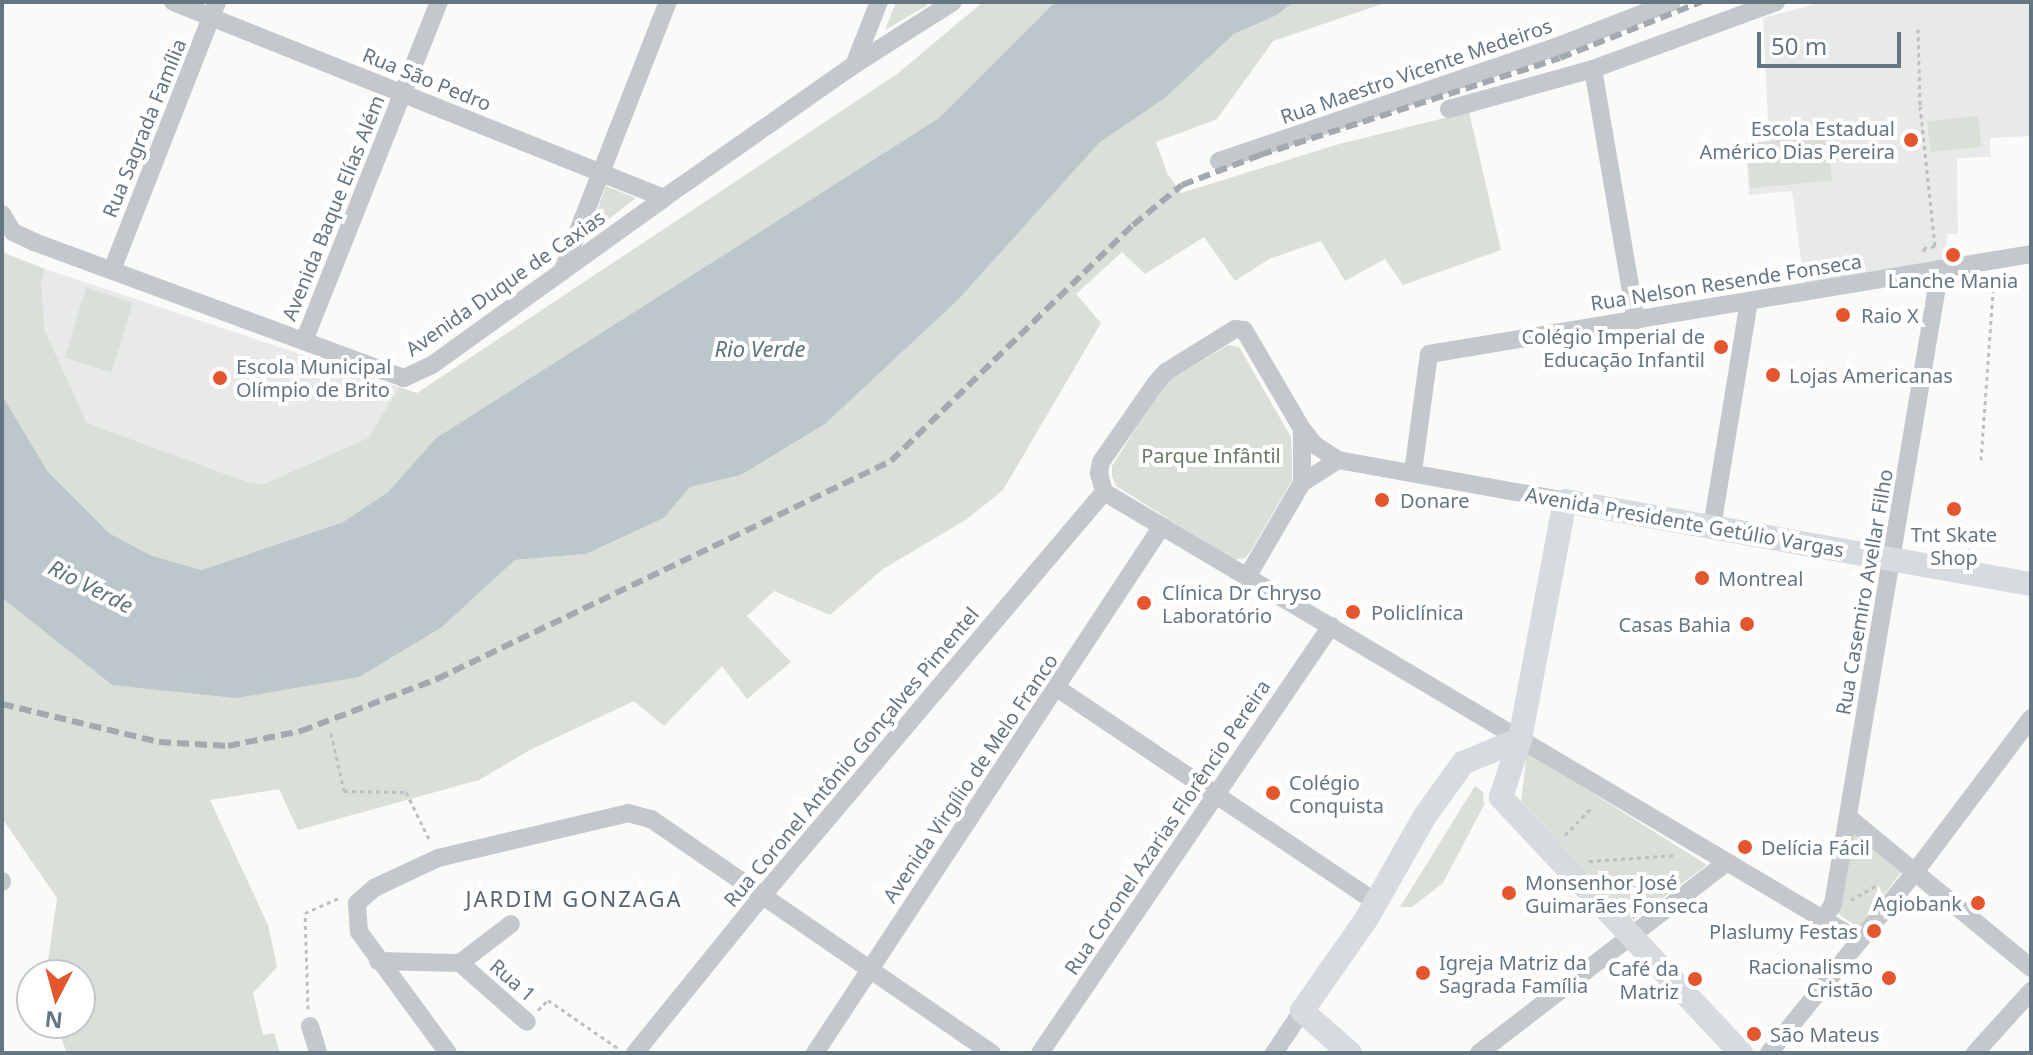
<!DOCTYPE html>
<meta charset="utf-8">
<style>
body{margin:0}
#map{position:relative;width:2033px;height:1055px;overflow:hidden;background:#fafaf8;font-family:"Noto Sans",sans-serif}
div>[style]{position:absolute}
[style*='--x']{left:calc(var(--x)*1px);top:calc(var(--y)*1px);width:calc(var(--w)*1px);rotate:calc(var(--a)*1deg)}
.built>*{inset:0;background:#e8e9e9}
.green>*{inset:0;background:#dadfd7;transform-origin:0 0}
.water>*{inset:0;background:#bbc7cb}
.path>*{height:3px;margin-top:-1.5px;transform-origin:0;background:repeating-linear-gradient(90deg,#bbbfc2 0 4px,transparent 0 8px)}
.street>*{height:18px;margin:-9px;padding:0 9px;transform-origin:9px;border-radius:9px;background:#c3c8cc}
.secondary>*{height:24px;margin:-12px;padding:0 12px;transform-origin:12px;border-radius:12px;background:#d6dbdf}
.rail>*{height:6px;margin-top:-3px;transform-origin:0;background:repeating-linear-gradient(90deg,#a2aab0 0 12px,transparent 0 18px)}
.dots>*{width:22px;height:22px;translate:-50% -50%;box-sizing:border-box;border:4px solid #fff;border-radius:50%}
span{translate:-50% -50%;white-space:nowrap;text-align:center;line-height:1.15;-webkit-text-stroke:8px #fff;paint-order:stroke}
.street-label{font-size:20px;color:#657683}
.poi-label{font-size:20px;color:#657683}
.right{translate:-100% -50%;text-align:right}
.left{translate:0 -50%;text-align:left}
.park-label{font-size:20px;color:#687a64}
.water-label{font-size:22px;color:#60757c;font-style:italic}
.neighbourhood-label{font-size:22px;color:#57646e;letter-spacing:2px}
.frame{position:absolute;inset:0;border:4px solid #657683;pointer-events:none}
.north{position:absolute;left:16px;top:959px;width:80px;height:80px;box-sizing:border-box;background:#fff;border:2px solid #c1c8cd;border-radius:50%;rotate:186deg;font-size:22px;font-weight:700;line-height:32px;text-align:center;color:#657683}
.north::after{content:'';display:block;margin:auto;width:28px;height:36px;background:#e4572e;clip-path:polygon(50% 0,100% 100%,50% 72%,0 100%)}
.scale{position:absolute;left:1757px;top:32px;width:144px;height:36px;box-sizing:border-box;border:4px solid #657683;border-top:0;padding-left:10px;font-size:24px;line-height:28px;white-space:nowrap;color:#657683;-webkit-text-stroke:6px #fff;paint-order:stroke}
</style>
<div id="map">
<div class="built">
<div style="clip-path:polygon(1822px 2px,2031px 2px,2030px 136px,1990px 138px,1991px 157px,1957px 158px,1958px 234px,1947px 234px,1947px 260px,1804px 283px,1792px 191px,1749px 195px,1746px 144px,1769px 141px,1763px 18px)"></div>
<div style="clip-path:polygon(45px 269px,399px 387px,368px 438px,264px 484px,250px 483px,87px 423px,45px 331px,41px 284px)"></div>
</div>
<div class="green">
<div style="clip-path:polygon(896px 2px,920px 2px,928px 5px,885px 30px)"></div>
<div style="clip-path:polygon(983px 2px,1055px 2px,939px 118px,436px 438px,388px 492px,343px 522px,201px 570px,150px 555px,109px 533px,48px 472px,2px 395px,2px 252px,45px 269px,41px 284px,45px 331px,87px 423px,250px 483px,264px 484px,368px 438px,399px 387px,417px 393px,897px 74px)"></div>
<div style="clip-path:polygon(1294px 2px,1388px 2px,1273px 41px,1217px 119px,1156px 142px,1167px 173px,1181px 193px,1339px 144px,1469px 112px,1501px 250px,1403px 285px,1385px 259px,1345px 281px,1321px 241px,1269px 259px,1235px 281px,1204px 237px,1145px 274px,1122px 252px,1076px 294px,1101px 323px,1003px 490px,967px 519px,883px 569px,830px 615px,774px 591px,747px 616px,791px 662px,747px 699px,722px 666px,664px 726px,634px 701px,530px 750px,479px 780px,298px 830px,279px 789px,210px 800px,268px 925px,277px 967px,253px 993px,263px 1035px,274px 1033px,280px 1053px,67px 1053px,55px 1023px,80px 1023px,80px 975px,46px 975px,57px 898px,2px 818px,2px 598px,112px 685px,442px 627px,515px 560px,586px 554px,664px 518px,690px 487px,741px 475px,825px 424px,959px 299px,1099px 143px,1165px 98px,1234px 34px,1275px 16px)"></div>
<div style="left:1978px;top:116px;width:31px;height:51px;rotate:84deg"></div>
<div style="left:1828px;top:136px;width:45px;height:82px;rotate:85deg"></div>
<div style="clip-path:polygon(606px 186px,636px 198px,588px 235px)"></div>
<div style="left:86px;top:288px;width:49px;height:73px;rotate:17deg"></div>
<div style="clip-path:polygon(1228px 345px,1239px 347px,1291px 437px,1292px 456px,1292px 481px,1250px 552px,1245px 558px,1234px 560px,1116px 486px,1112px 476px,1112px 466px,1164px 384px)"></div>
<div style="clip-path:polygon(1527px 752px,1707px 865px,1633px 920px,1521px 801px)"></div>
<div style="clip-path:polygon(1475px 786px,1483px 792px,1484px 805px,1443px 883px,1412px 907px,1400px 907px)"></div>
<div style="clip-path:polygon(1852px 830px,1902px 871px,1859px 928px,1837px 913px)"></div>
</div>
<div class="water">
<div style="clip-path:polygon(1055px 2px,1294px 2px,1275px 16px,1234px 34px,1165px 98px,1099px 143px,959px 299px,825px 424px,741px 475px,690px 487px,664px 518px,586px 554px,515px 560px,442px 627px,359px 677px,236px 698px,112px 685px,2px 598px,2px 395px,48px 472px,109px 533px,150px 555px,201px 570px,343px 522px,388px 492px,436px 438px,939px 118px)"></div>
</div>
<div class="path">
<div style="--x:1918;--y:29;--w:77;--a:88.5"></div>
<div style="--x:1920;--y:106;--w:141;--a:83.9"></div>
<div style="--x:1935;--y:246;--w:11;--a:170"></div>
<div style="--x:1924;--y:248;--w:4;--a:90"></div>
<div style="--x:1981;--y:460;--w:180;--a:-85.9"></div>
<div style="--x:1969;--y:553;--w:10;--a:-84"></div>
<div style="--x:331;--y:733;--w:59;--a:77.4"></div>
<div style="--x:344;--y:791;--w:62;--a:0.9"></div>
<div style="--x:406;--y:792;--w:55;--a:63.9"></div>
<div style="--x:1565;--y:835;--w:40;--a:-46"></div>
<div style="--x:1589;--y:861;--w:88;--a:-3.9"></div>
<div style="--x:1851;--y:900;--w:32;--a:-30"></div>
<div style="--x:308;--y:1009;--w:96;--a:-91.8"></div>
<div style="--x:305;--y:913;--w:36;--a:-24"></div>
<div style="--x:538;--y:1010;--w:14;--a:-45"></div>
<div style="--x:548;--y:1000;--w:86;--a:34.6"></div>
</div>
<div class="street">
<div style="--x:173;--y:2;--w:529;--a:21.76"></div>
<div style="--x:854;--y:65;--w:68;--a:-68.4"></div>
<div style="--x:1593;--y:69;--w:255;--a:80.3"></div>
<div style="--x:1449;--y:109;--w:149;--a:-15.5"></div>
<div style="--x:1593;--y:69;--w:195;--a:-20.1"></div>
<div style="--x:1219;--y:161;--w:356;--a:-18.7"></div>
<div style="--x:1556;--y:47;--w:124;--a:-21.2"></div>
<div style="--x:2;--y:214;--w:21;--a:59"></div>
<div style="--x:13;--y:232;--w:23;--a:25"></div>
<div style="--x:34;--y:242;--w:394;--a:20.2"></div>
<div style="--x:404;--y:378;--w:31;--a:-25"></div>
<div style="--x:432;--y:365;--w:286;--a:-35.7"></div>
<div style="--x:664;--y:198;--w:232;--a:-35"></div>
<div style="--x:854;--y:65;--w:117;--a:-32.5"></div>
<div style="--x:112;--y:270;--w:288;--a:-68.6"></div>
<div style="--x:562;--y:272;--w:290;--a:-68.6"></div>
<div style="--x:304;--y:341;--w:365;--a:-68.3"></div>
<div style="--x:1302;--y:429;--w:21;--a:51"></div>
<div style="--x:1315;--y:445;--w:27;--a:33"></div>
<div style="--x:1338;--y:460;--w:231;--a:10.2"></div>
<div style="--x:1413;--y:472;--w:119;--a:-82.3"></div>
<div style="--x:1429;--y:354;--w:610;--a:-9.43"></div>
<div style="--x:1302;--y:483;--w:43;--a:-32.6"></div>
<div style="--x:1104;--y:492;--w:879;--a:30.71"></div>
<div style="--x:1104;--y:492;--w:20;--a:-105"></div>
<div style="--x:1099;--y:473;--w:11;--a:-80"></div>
<div style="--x:1101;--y:462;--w:96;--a:-55.2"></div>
<div style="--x:1156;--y:383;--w:15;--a:-48"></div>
<div style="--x:1166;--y:372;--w:81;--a:-31.9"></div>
<div style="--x:1235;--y:329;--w:9;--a:6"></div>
<div style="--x:1244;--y:330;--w:115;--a:59.6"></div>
<div style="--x:1302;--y:429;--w:54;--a:90"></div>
<div style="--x:1302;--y:483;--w:109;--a:120.3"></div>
<div style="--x:1712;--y:527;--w:229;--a:-80.7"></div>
<div style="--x:1057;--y:688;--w:386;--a:33.9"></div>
<div style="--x:1848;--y:817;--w:237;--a:39.5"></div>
<div style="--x:2;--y:882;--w:1;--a:-90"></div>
<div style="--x:1823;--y:920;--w:19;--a:-58"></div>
<div style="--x:1833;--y:904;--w:644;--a:-80.44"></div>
<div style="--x:378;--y:961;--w:82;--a:1.4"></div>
<div style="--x:460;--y:963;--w:89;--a:41.4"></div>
<div style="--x:460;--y:963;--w:64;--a:-37.4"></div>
<div style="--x:310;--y:1026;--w:28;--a:73"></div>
<div style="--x:448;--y:1053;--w:150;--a:-126.3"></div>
<div style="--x:359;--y:932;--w:29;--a:-94"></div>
<div style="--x:357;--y:903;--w:23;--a:-41"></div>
<div style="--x:374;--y:888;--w:71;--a:-25.1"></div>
<div style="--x:438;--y:858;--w:195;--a:-13.3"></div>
<div style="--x:628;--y:813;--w:24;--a:15"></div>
<div style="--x:651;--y:819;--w:414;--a:34.5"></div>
<div style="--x:635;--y:1053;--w:203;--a:-51"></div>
<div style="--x:763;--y:895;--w:528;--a:-49.76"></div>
<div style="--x:815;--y:1053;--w:631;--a:-56.64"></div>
<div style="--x:1040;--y:1053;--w:517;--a:-55.73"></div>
<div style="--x:1274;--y:1053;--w:50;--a:-56.3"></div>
<div style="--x:1479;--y:1053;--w:313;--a:-37.6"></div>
<div style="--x:1769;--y:1053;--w:233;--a:-51.1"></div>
<div style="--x:1915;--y:872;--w:193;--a:-53"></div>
<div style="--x:1975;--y:1053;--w:84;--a:-47.9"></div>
</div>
<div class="secondary">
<div style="--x:1350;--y:1053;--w:64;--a:-138.8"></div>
<div style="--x:1302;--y:1011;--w:113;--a:-55"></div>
<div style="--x:1367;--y:918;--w:117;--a:-60.4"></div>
<div style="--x:1425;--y:816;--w:65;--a:-54.4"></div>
<div style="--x:1463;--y:763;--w:62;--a:-22.8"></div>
<div style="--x:1741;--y:1053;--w:351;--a:-133.2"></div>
<div style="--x:1501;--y:797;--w:61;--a:-71.9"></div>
<div style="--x:1520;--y:739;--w:242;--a:-79.3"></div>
<div style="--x:1565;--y:501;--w:473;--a:10.1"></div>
</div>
<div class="rail">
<div style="--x:2;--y:704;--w:162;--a:13.6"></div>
<div style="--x:159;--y:742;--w:69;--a:3.3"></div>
<div style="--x:228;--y:746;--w:75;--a:-11.6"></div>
<div style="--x:301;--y:731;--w:146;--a:-20.9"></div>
<div style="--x:437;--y:679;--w:504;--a:-25.65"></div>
<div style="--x:891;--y:461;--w:338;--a:-44.3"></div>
<div style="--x:1133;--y:225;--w:63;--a:-39.2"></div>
<div style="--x:1182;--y:185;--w:84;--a:-21"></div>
<div style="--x:1260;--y:155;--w:315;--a:-17.9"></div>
<div style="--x:1560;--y:58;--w:152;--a:-21.7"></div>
</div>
<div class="dots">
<div style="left:1911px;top:140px;background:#e4572e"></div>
<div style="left:1953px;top:255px;background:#e4572e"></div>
<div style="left:1843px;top:315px;background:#e4572e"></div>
<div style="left:1721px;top:347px;background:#e4572e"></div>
<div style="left:1773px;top:375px;background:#e4572e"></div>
<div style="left:220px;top:378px;background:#e4572e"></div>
<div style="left:1382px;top:500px;background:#e4572e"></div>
<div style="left:1954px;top:509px;background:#e4572e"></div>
<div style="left:1702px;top:578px;background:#e4572e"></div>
<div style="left:1144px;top:603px;background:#e4572e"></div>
<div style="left:1353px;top:612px;background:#e4572e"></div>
<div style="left:1747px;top:624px;background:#e4572e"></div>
<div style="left:1273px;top:793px;background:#e4572e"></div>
<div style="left:1745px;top:847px;background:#e4572e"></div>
<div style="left:1509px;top:893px;background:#e4572e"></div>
<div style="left:1978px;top:903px;background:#e4572e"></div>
<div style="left:1874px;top:931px;background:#e4572e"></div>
<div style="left:1423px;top:973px;background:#e4572e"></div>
<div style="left:1889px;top:978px;background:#e4572e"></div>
<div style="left:1695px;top:979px;background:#e4572e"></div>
<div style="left:1754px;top:1034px;background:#e4572e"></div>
</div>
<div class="street-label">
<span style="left:1416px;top:71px;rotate:-19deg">Rua Maestro Vicente Medeiros</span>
<span style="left:427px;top:79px;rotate:22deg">Rua São Pedro</span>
<span style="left:144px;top:128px;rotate:-68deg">Rua Sagrada Família</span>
<span style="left:333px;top:208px;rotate:-68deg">Avenida Baque Elías Além</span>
<span style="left:1726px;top:282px;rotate:-9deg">Rua Nelson Resende Fonseca</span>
<span style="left:505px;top:283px;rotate:-35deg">Avenida Duque de Caxias</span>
<span style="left:1685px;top:522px;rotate:10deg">Avenida Presidente Getúlio Vargas</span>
<span style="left:1864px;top:592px;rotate:-80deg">Rua Casemiro Avellar Filho</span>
<span style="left:851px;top:757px;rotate:-50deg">Rua Coronel Antônio Gonçalves Pimentel</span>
<span style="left:970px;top:778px;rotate:-56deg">Avenida Virgílio de Melo Franco</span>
<span style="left:1167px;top:827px;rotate:-56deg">Rua Coronel Azarias Florêncio Pereira</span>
<span style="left:513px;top:980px;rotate:41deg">Rua 1</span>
</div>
<div class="poi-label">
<span class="right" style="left:1895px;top:140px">Escola Estadual<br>Américo Dias Pereira</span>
<span style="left:1953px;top:280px">Lanche Mania</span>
<span class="left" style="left:1861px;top:315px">Raio X</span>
<span class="right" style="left:1705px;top:348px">Colégio Imperial de<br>Educação Infantil</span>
<span class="left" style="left:236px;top:378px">Escola Municipal<br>Olímpio de Brito</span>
<span class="left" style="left:1789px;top:375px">Lojas Americanas</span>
<span class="left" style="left:1400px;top:500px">Donare</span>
<span style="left:1954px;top:546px">Tnt Skate<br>Shop</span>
<span class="left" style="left:1718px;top:578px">Montreal</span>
<span class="left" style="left:1162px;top:604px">Clínica Dr Chryso<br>Laboratório</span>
<span class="left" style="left:1371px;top:612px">Policlínica</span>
<span class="right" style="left:1731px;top:624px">Casas Bahia</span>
<span class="left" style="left:1289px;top:794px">Colégio<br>Conquista</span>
<span class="left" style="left:1761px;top:847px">Delícia Fácil</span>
<span class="left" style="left:1525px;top:894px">Monsenhor José<br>Guimarães Fonseca</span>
<span class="right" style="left:1962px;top:903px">Agiobank</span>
<span class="right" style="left:1858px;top:931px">Plaslumy Festas</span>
<span class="left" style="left:1439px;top:974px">Igreja Matriz da<br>Sagrada Família</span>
<span class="right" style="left:1873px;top:978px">Racionalismo<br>Cristão</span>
<span class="right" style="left:1679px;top:980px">Café da<br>Matriz</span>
<span class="left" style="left:1770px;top:1034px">São Mateus</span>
</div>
<div class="park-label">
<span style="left:1211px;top:455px">Parque Infântil</span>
</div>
<div class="water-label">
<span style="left:760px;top:349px">Rio Verde</span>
<span style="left:91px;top:586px;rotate:27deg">Rio Verde</span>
</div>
<div class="neighbourhood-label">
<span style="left:574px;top:899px">JARDIM GONZAGA</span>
</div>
<div class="frame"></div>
<div class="north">N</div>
<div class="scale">50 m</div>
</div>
